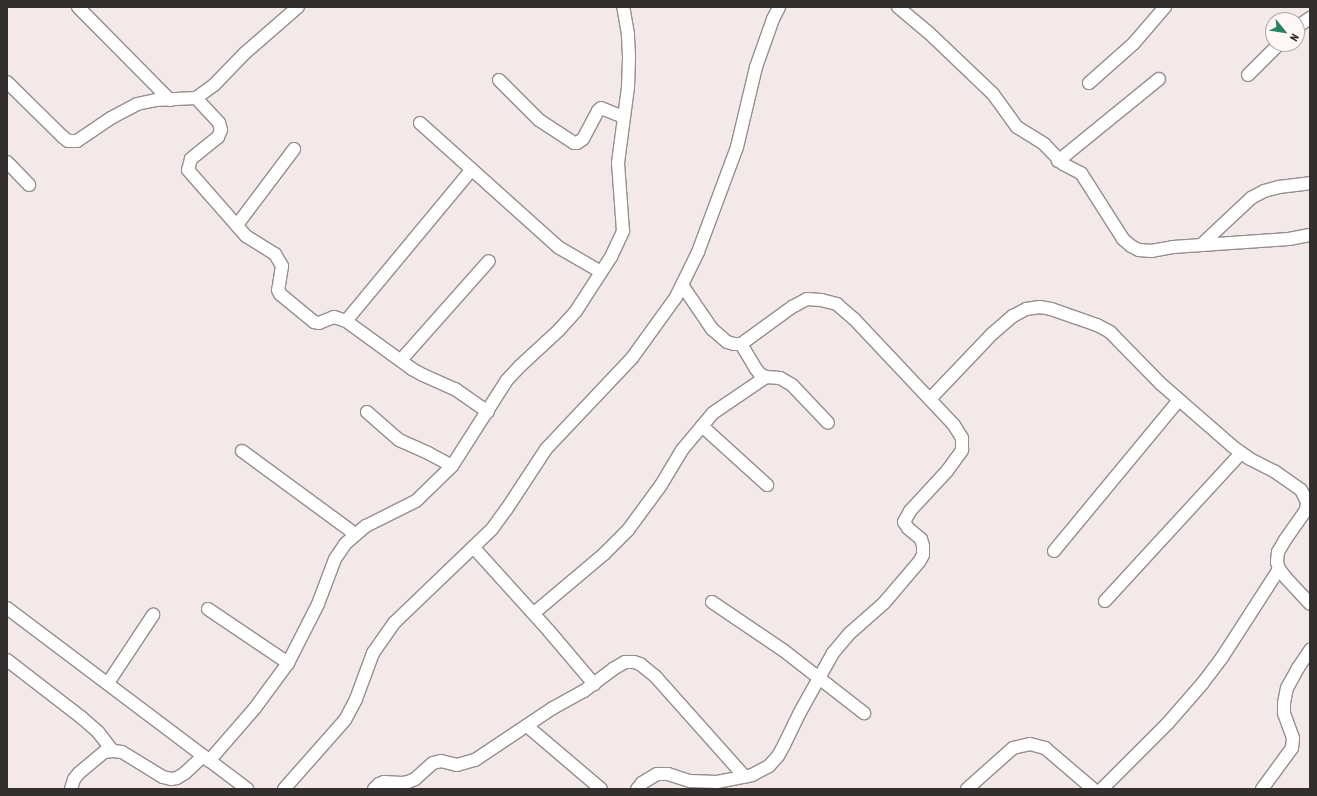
<!DOCTYPE html>
<style>
body{margin:0}
#map{position:relative;width:1317px;height:796px;overflow:hidden;background:#f3e9e8;font-family:"Asap Condensed",sans-serif}
div>[style]{position:absolute}
[style*='--x']{left:calc(var(--x)*1px);top:calc(var(--y)*1px);width:calc(var(--w)*1px);rotate:calc(var(--a)*1deg)}
.roads{filter:drop-shadow(1px 0 #968e8d) drop-shadow(-1px 0 #968e8d) drop-shadow(0 1px #968e8d) drop-shadow(0 -1px #968e8d)}
.minor>*{height:12px;margin:-6px;padding:0 6px;transform-origin:6px;border-radius:6px;background:#fff}
span{translate:-50% -50%;white-space:nowrap;text-align:center;line-height:1.15;-webkit-text-stroke:4px #fff7f6;paint-order:stroke}
.frame{position:absolute;inset:0;border:8px solid #332f2f;pointer-events:none}
.north{position:absolute;left:1265px;top:12px;width:40px;height:40px;box-sizing:border-box;background:#fff7f6;border:1px solid #ada7a6;border-radius:50%;rotate:120deg;font-size:11px;font-weight:700;line-height:16px;text-align:center;color:#332f2f}
.north::after{content:'';display:block;margin:auto;width:14px;height:18px;background:#27855d;clip-path:polygon(50% 0,100% 100%,50% 72%,0 100%)}
</style>
<div id="map">
<div class="roads">
<div class="minor">
<div style="--x:78;--y:7;--w:131;--a:45.3"></div>
<div style="--x:898;--y:7;--w:39;--a:40"></div>
<div style="--x:928;--y:32;--w:90;--a:43.6"></div>
<div style="--x:993;--y:94;--w:41;--a:54"></div>
<div style="--x:1017;--y:127;--w:32;--a:32"></div>
<div style="--x:1044;--y:144;--w:28;--a:46"></div>
<div style="--x:1063;--y:164;--w:20;--a:27"></div>
<div style="--x:1081;--y:173;--w:78;--a:57.5"></div>
<div style="--x:1123;--y:239;--w:11;--a:41"></div>
<div style="--x:1131;--y:246;--w:9;--a:27"></div>
<div style="--x:1139;--y:250;--w:12;--a:5"></div>
<div style="--x:1151;--y:251;--w:22;--a:-10"></div>
<div style="--x:1173;--y:247;--w:116;--a:-3.9"></div>
<div style="--x:1289;--y:239;--w:21;--a:-11"></div>
<div style="--x:1297;--y:27;--w:16;--a:-35"></div>
<div style="--x:1248;--y:75;--w:44;--a:-45"></div>
<div style="--x:499;--y:80;--w:57;--a:45"></div>
<div style="--x:539;--y:120;--w:42;--a:33.3"></div>
<div style="--x:574;--y:143;--w:3;--a:0"></div>
<div style="--x:577;--y:143;--w:7;--a:-34"></div>
<div style="--x:583;--y:139;--w:32;--a:-62"></div>
<div style="--x:598;--y:111;--w:4;--a:-45"></div>
<div style="--x:601;--y:108;--w:24;--a:22"></div>
<div style="--x:7;--y:82;--w:78;--a:44.5"></div>
<div style="--x:63;--y:137;--w:6;--a:39"></div>
<div style="--x:68;--y:141;--w:9;--a:0"></div>
<div style="--x:77;--y:141;--w:41;--a:-34.1"></div>
<div style="--x:111;--y:118;--w:30;--a:-28"></div>
<div style="--x:137;--y:104;--w:19;--a:-12"></div>
<div style="--x:156;--y:100;--w:40;--a:-2.9"></div>
<div style="--x:196;--y:98;--w:22;--a:-36"></div>
<div style="--x:214;--y:85;--w:45;--a:-45.9"></div>
<div style="--x:245;--y:53;--w:70;--a:-41"></div>
<div style="--x:1089;--y:83;--w:60;--a:-41.6"></div>
<div style="--x:1134;--y:43;--w:48;--a:-49.3"></div>
<div style="--x:196;--y:98;--w:34;--a:47"></div>
<div style="--x:219;--y:123;--w:7;--a:74"></div>
<div style="--x:221;--y:130;--w:8;--a:113"></div>
<div style="--x:218;--y:137;--w:35;--a:141"></div>
<div style="--x:191;--y:159;--w:11;--a:105"></div>
<div style="--x:188;--y:170;--w:88;--a:48.7"></div>
<div style="--x:246;--y:236;--w:34;--a:32"></div>
<div style="--x:275;--y:254;--w:14;--a:60"></div>
<div style="--x:282;--y:266;--w:24;--a:99"></div>
<div style="--x:278;--y:290;--w:4;--a:63"></div>
<div style="--x:280;--y:294;--w:44;--a:39.5"></div>
<div style="--x:314;--y:322;--w:5;--a:11"></div>
<div style="--x:319;--y:323;--w:16;--a:-22"></div>
<div style="--x:334;--y:317;--w:13;--a:18"></div>
<div style="--x:346;--y:321;--w:82;--a:36"></div>
<div style="--x:412;--y:369;--w:13;--a:29"></div>
<div style="--x:423;--y:375;--w:35;--a:24"></div>
<div style="--x:455;--y:389;--w:40;--a:34.9"></div>
<div style="--x:420;--y:123;--w:186;--a:41.9"></div>
<div style="--x:558;--y:247;--w:50;--a:30.2"></div>
<div style="--x:1058;--y:161;--w:130;--a:-39.1"></div>
<div style="--x:7;--y:162;--w:32;--a:46"></div>
<div style="--x:237;--y:225;--w:95;--a:-53.1"></div>
<div style="--x:1201;--y:245;--w:69;--a:-43.2"></div>
<div style="--x:1251;--y:198;--w:15;--a:-28"></div>
<div style="--x:1264;--y:191;--w:16;--a:-15"></div>
<div style="--x:1279;--y:187;--w:31;--a:-7"></div>
<div style="--x:346;--y:321;--w:197;--a:-50.3"></div>
<div style="--x:741;--y:344;--w:29;--a:59"></div>
<div style="--x:756;--y:369;--w:6;--a:51"></div>
<div style="--x:760;--y:374;--w:7;--a:27"></div>
<div style="--x:766;--y:377;--w:14;--a:4"></div>
<div style="--x:780;--y:378;--w:14;--a:30"></div>
<div style="--x:792;--y:385;--w:52;--a:46.5"></div>
<div style="--x:401;--y:360;--w:132;--a:-48.4"></div>
<div style="--x:930;--y:399;--w:90;--a:-46.4"></div>
<div style="--x:992;--y:334;--w:28;--a:-41"></div>
<div style="--x:1013;--y:316;--w:15;--a:-28"></div>
<div style="--x:1026;--y:309;--w:14;--a:-8"></div>
<div style="--x:1040;--y:307;--w:11;--a:10"></div>
<div style="--x:1051;--y:309;--w:49;--a:19.2"></div>
<div style="--x:1097;--y:325;--w:15;--a:28"></div>
<div style="--x:1110;--y:332;--w:73;--a:45.6"></div>
<div style="--x:1161;--y:384;--w:94;--a:41.1"></div>
<div style="--x:1232;--y:446;--w:22;--a:36"></div>
<div style="--x:1250;--y:459;--w:27;--a:27"></div>
<div style="--x:1274;--y:471;--w:33;--a:35"></div>
<div style="--x:1301;--y:490;--w:13;--a:63"></div>
<div style="--x:1307;--y:502;--w:8;--a:97"></div>
<div style="--x:1306;--y:510;--w:37;--a:125"></div>
<div style="--x:1285;--y:540;--w:14;--a:120"></div>
<div style="--x:1278;--y:552;--w:10;--a:96"></div>
<div style="--x:1277;--y:562;--w:7;--a:74"></div>
<div style="--x:1279;--y:569;--w:11;--a:52"></div>
<div style="--x:1286;--y:578;--w:35;--a:47"></div>
<div style="--x:367;--y:412;--w:43;--a:41.2"></div>
<div style="--x:399;--y:440;--w:32;--a:24"></div>
<div style="--x:428;--y:453;--w:27;--a:28"></div>
<div style="--x:702;--y:426;--w:88;--a:42.2"></div>
<div style="--x:242;--y:451;--w:140;--a:36.3"></div>
<div style="--x:474;--y:548;--w:112;--a:47.9"></div>
<div style="--x:549;--y:631;--w:70;--a:49.7"></div>
<div style="--x:1054;--y:551;--w:196;--a:-50.4"></div>
<div style="--x:1105;--y:601;--w:201;--a:-47.4"></div>
<div style="--x:712;--y:602;--w:86;--a:34.1"></div>
<div style="--x:783;--y:650;--w:103;--a:37.9"></div>
<div style="--x:7;--y:608;--w:301;--a:37"></div>
<div style="--x:208;--y:609;--w:97;--a:34"></div>
<div style="--x:534;--y:613;--w:92;--a:-40.1"></div>
<div style="--x:604;--y:554;--w:34;--a:-45"></div>
<div style="--x:628;--y:530;--w:56;--a:-53.7"></div>
<div style="--x:661;--y:485;--w:41;--a:-59"></div>
<div style="--x:682;--y:450;--w:48;--a:-50"></div>
<div style="--x:713;--y:413;--w:64;--a:-34.2"></div>
<div style="--x:7;--y:660;--w:95;--a:37.7"></div>
<div style="--x:82;--y:718;--w:21;--a:41"></div>
<div style="--x:98;--y:732;--w:24;--a:52"></div>
<div style="--x:108;--y:683;--w:82;--a:-56.5"></div>
<div style="--x:527;--y:726;--w:97;--a:40.4"></div>
<div style="--x:209;--y:761;--w:70;--a:-49"></div>
<div style="--x:255;--y:708;--w:56;--a:-53.7"></div>
<div style="--x:288;--y:663;--w:66;--a:-63"></div>
<div style="--x:318;--y:604;--w:48;--a:-69.3"></div>
<div style="--x:335;--y:559;--w:18;--a:-56"></div>
<div style="--x:345;--y:544;--w:28;--a:-41"></div>
<div style="--x:366;--y:526;--w:56;--a:-26.6"></div>
<div style="--x:416;--y:501;--w:50;--a:-44.2"></div>
<div style="--x:452;--y:466;--w:102;--a:-57.4"></div>
<div style="--x:507;--y:380;--w:18;--a:-47"></div>
<div style="--x:519;--y:367;--w:54;--a:-42.8"></div>
<div style="--x:559;--y:330;--w:25;--a:-48"></div>
<div style="--x:576;--y:311;--w:64;--a:-57.1"></div>
<div style="--x:611;--y:257;--w:29;--a:-65"></div>
<div style="--x:623;--y:231;--w:68;--a:-94.2"></div>
<div style="--x:618;--y:163;--w:77;--a:-82.5"></div>
<div style="--x:628;--y:87;--w:31;--a:-88"></div>
<div style="--x:629;--y:56;--w:22;--a:-93"></div>
<div style="--x:628;--y:34;--w:27;--a:-100"></div>
<div style="--x:71;--y:789;--w:10;--a:-73"></div>
<div style="--x:74;--y:779;--w:8;--a:-50"></div>
<div style="--x:79;--y:773;--w:33;--a:-40"></div>
<div style="--x:104;--y:752;--w:9;--a:-6"></div>
<div style="--x:113;--y:751;--w:9;--a:6"></div>
<div style="--x:122;--y:752;--w:48;--a:31.4"></div>
<div style="--x:163;--y:777;--w:8;--a:14"></div>
<div style="--x:171;--y:779;--w:6;--a:-9"></div>
<div style="--x:177;--y:778;--w:9;--a:-32"></div>
<div style="--x:185;--y:773;--w:25;--a:-43"></div>
<div style="--x:284;--y:789;--w:92;--a:-48.5"></div>
<div style="--x:345;--y:720;--w:24;--a:-62"></div>
<div style="--x:356;--y:699;--w:49;--a:-69.7"></div>
<div style="--x:373;--y:653;--w:37;--a:-55"></div>
<div style="--x:394;--y:623;--w:136;--a:-43.8"></div>
<div style="--x:492;--y:529;--w:24;--a:-54"></div>
<div style="--x:506;--y:510;--w:73;--a:-56.7"></div>
<div style="--x:546;--y:449;--w:125;--a:-46.6"></div>
<div style="--x:632;--y:358;--w:75;--a:-54.2"></div>
<div style="--x:676;--y:297;--w:50;--a:-63.9"></div>
<div style="--x:698;--y:252;--w:112;--a:-69.6"></div>
<div style="--x:737;--y:147;--w:82;--a:-76.6"></div>
<div style="--x:756;--y:67;--w:51;--a:-70.5"></div>
<div style="--x:773;--y:19;--w:13;--a:-63"></div>
<div style="--x:374;--y:789;--w:7;--a:-45"></div>
<div style="--x:379;--y:784;--w:5;--a:-22"></div>
<div style="--x:384;--y:782;--w:18;--a:3"></div>
<div style="--x:402;--y:783;--w:6;--a:-9"></div>
<div style="--x:408;--y:782;--w:8;--a:-23"></div>
<div style="--x:415;--y:779;--w:24;--a:-42"></div>
<div style="--x:433;--y:763;--w:8;--a:-14"></div>
<div style="--x:441;--y:761;--w:16;--a:14"></div>
<div style="--x:457;--y:765;--w:19;--a:-16"></div>
<div style="--x:475;--y:760;--w:94;--a:-33.7"></div>
<div style="--x:553;--y:708;--w:35;--a:-29"></div>
<div style="--x:584;--y:691;--w:36;--a:-37"></div>
<div style="--x:613;--y:669;--w:14;--a:-30"></div>
<div style="--x:625;--y:662;--w:9;--a:0"></div>
<div style="--x:634;--y:662;--w:6;--a:18"></div>
<div style="--x:640;--y:664;--w:19;--a:39"></div>
<div style="--x:655;--y:676;--w:135;--a:48.3"></div>
<div style="--x:637;--y:789;--w:8;--a:-50"></div>
<div style="--x:642;--y:783;--w:17;--a:-31"></div>
<div style="--x:657;--y:774;--w:11;--a:0"></div>
<div style="--x:668;--y:774;--w:23;--a:18"></div>
<div style="--x:690;--y:781;--w:27;--a:2"></div>
<div style="--x:717;--y:782;--w:36;--a:-11"></div>
<div style="--x:752;--y:775;--w:19;--a:-28"></div>
<div style="--x:769;--y:766;--w:13;--a:-48"></div>
<div style="--x:778;--y:756;--w:13;--a:-61"></div>
<div style="--x:784;--y:745;--w:34;--a:-64"></div>
<div style="--x:799;--y:714;--w:70;--a:-60.9"></div>
<div style="--x:833;--y:653;--w:26;--a:-50"></div>
<div style="--x:850;--y:633;--w:45;--a:-41.4"></div>
<div style="--x:884;--y:603;--w:54;--a:-49.5"></div>
<div style="--x:919;--y:562;--w:8;--a:-60"></div>
<div style="--x:923;--y:555;--w:9;--a:-90"></div>
<div style="--x:923;--y:546;--w:7;--a:-106"></div>
<div style="--x:921;--y:539;--w:17;--a:-140"></div>
<div style="--x:908;--y:528;--w:7;--a:-124"></div>
<div style="--x:904;--y:522;--w:13;--a:-61"></div>
<div style="--x:910;--y:511;--w:54;--a:-47.2"></div>
<div style="--x:947;--y:471;--w:26;--a:-54"></div>
<div style="--x:962;--y:450;--w:12;--a:-90"></div>
<div style="--x:962;--y:438;--w:15;--a:-122"></div>
<div style="--x:954;--y:425;--w:146;--a:-133.3"></div>
<div style="--x:854;--y:319;--w:23;--a:-139"></div>
<div style="--x:837;--y:304;--w:16;--a:-166"></div>
<div style="--x:821;--y:300;--w:14;--a:-176"></div>
<div style="--x:807;--y:299;--w:17;--a:152"></div>
<div style="--x:792;--y:307;--w:63;--a:144"></div>
<div style="--x:741;--y:344;--w:7;--a:180"></div>
<div style="--x:734;--y:344;--w:7;--a:-164"></div>
<div style="--x:727;--y:342;--w:20;--a:-139"></div>
<div style="--x:712;--y:329;--w:53;--a:-124.3"></div>
<div style="--x:967;--y:789;--w:62;--a:-41.7"></div>
<div style="--x:1013;--y:748;--w:17;--a:-13"></div>
<div style="--x:1030;--y:744;--w:16;--a:15"></div>
<div style="--x:1045;--y:748;--w:63;--a:40.5"></div>
<div style="--x:1102;--y:789;--w:93;--a:-45"></div>
<div style="--x:1168;--y:723;--w:52;--a:-48.9"></div>
<div style="--x:1202;--y:684;--w:35;--a:-53"></div>
<div style="--x:1223;--y:656;--w:103;--a:-57.2"></div>
<div style="--x:1262;--y:789;--w:51;--a:-53.8"></div>
<div style="--x:1292;--y:748;--w:10;--a:-84"></div>
<div style="--x:1293;--y:738;--w:27;--a:-110"></div>
<div style="--x:1284;--y:713;--w:10;--a:-90"></div>
<div style="--x:1284;--y:703;--w:15;--a:-79"></div>
<div style="--x:1287;--y:688;--w:23;--a:-61"></div>
<div style="--x:1298;--y:668;--w:22;--a:-56"></div>
</div>
</div>
<div class="frame"></div>
<div class="north">N</div>
</div>
